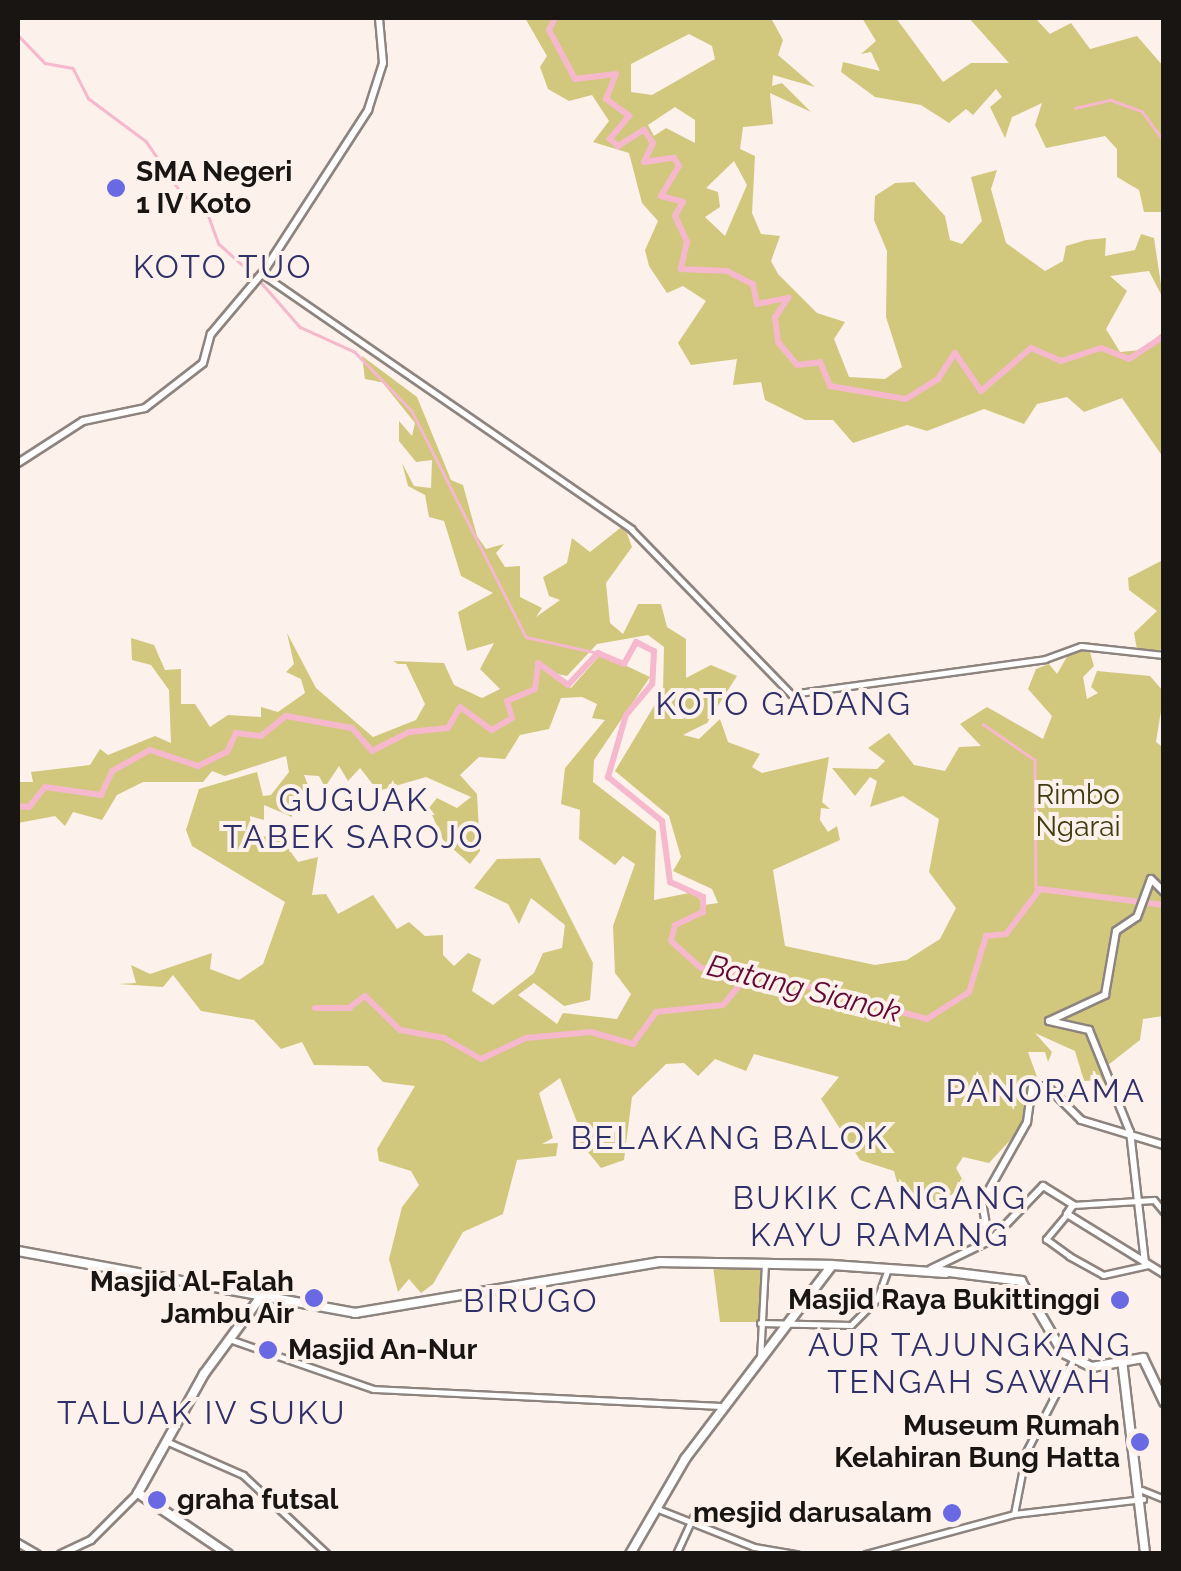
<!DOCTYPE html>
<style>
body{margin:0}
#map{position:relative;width:1181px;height:1571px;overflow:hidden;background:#fcf1eb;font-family:Raleway,sans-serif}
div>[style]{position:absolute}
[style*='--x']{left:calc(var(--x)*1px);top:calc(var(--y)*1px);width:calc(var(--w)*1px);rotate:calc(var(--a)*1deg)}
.green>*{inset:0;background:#d1c87d}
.stream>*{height:2.5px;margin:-1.25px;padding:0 1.25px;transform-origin:1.25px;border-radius:1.25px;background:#f5b8cc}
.river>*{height:6px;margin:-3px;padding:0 3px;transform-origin:3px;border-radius:3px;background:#f5b8cc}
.roads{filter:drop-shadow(2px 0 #8e847f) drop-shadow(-2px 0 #8e847f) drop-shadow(0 2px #8e847f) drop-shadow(0 -2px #8e847f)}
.tertiary>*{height:5px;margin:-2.5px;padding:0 2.5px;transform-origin:2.5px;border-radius:2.5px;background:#fff}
.secondary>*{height:6px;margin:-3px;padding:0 3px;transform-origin:3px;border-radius:3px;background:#fff}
.primary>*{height:8px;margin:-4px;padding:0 4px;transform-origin:4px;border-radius:4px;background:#fff}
.trunk>*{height:8px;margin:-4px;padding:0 4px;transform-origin:4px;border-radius:4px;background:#fff}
.dots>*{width:28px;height:28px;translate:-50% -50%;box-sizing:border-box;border:5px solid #fcf1eb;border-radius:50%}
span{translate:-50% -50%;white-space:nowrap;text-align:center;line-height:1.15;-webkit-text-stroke:8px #fcf1eb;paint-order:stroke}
.poi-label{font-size:28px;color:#191513;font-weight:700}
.left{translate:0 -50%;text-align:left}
.right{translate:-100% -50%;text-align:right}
.park-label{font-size:28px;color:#413b0f}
.water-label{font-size:30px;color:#610834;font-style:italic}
.quarter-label{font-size:32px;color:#2f2f6a;letter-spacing:2.5px}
.frame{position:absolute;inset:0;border:20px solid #191513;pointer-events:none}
</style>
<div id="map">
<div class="green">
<div style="clip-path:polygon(evenodd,525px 18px,771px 18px,783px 40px,778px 55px,815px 87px,773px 75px,772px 86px,782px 83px,811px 112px,770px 93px,773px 124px,743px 127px,740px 149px,755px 156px,752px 213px,761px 234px,780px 236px,771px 261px,778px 274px,817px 313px,845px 322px,834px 339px,849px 377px,885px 379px,902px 367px,886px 317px,887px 251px,874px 220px,875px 196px,895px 183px,914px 182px,945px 216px,950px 240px,962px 244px,982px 221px,971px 177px,997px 170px,991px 189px,1006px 243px,1045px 271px,1063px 261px,1066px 246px,1086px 240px,1106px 238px,1105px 256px,1135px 250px,1141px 234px,1154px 238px,1163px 298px,1149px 271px,1110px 276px,1127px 291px,1106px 329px,1120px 352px,1142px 350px,1163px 332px,1163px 457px,1122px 398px,1084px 412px,1067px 397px,1037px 404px,1024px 424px,984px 409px,927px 431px,907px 425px,853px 443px,833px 420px,805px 420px,765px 400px,761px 382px,733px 385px,737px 359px,691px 365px,678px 343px,706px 301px,683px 286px,667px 293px,649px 266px,645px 250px,658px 221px,642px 203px,629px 153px,593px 142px,609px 121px,592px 95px,569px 101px,548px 89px,540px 67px,547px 56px,525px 18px,689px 34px,712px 46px,715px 59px,652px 95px,631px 92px,631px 64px,689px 34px,525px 18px,675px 107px,695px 120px,695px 143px,666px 128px,654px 136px,648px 125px,675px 107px,525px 18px,734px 161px,747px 185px,725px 236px,705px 217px,720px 207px,718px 192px,706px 188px,734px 161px)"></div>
<div style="clip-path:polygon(862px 18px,896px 18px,943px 82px,971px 63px,1009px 63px,969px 18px,1035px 18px,1050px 34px,1071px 23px,1090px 49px,1137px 36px,1163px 66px,1163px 212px,1144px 212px,1139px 190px,1117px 177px,1117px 149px,1105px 136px,1046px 148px,1035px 125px,1042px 103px,1012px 117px,1005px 138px,990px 107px,1002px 97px,996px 89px,973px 115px,966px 109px,949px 123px,921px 105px,875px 97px,841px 72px,843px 62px,880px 71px,871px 52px,861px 54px,876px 41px)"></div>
<div style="clip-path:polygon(evenodd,362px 356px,417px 397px,451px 480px,463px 485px,477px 536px,486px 549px,504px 544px,496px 553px,505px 567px,520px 566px,520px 597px,542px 608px,536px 617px,560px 600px,549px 596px,543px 577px,567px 563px,572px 538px,590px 552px,624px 525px,632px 547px,606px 583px,610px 623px,623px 634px,638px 604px,661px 604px,667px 627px,686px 639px,686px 678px,711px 665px,737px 676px,707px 723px,683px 735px,699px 739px,720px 719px,728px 742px,760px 754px,752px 767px,762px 773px,829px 757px,822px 802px,830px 809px,821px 808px,820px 820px,828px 832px,837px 826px,840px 840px,773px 870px,785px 946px,875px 965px,907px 960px,940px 939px,956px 908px,929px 872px,939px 819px,903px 796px,870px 807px,877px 781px,870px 777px,855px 796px,832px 768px,877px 769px,885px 761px,868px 748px,889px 733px,914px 765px,945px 771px,959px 747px,981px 746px,960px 724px,987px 707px,1043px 739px,1052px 716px,1028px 689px,1036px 669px,1049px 664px,1057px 674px,1072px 648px,1089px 649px,1094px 666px,1083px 677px,1087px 699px,1098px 693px,1091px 687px,1097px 671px,1150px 676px,1164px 692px,1156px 742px,1164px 748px,1163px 1016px,1143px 1019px,1140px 1040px,1108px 1065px,1116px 1103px,1101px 1093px,1102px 1080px,1084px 1081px,1075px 1051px,1035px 1033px,1052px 1052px,1048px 1062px,1045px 1052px,1028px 1052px,1037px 1077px,1025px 1093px,1026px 1123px,989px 1163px,963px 1157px,956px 1168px,965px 1184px,939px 1205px,900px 1193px,894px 1171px,860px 1160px,821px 1099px,839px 1077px,754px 1054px,746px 1071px,715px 1059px,698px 1076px,684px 1063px,666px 1064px,632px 1097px,624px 1160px,601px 1168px,570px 1130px,577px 1122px,560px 1078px,539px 1093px,553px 1138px,542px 1144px,558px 1143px,556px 1156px,517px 1160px,503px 1214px,463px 1232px,433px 1284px,421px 1293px,409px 1279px,398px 1292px,389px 1259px,402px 1207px,419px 1185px,411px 1171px,379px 1161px,377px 1149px,415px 1086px,383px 1082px,368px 1066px,314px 1065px,302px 1042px,281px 1049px,254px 1020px,201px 1011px,173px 975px,163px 987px,118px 984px,136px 983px,131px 965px,150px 974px,212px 953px,210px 969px,239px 980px,263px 964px,285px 902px,192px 846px,186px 830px,199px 789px,257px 772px,263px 796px,271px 795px,289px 772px,286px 756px,225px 776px,212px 771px,203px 782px,143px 782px,117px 795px,102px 820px,73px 812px,65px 826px,55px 816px,18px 823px,18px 782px,33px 782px,31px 772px,90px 765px,100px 749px,108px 755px,155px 736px,171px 743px,169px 690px,151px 665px,132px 660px,131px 638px,154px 645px,165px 670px,181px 669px,181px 704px,195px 704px,210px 727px,228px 715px,261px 717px,261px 707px,278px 712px,305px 693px,301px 679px,286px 672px,294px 664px,287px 633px,316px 688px,373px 737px,416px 720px,425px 704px,406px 664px,398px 664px,393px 661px,444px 663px,454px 685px,482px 698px,500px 689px,480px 669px,494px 643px,467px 651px,458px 612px,493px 593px,461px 576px,444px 521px,429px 517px,425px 495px,408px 486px,402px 463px,414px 486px,431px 488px,432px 460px,416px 462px,399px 441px,399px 421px,412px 436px,415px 423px,382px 382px,365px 379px,362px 356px,648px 635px,664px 647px,663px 691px,615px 771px,669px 816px,681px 857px,673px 871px,712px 889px,718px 903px,704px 905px,694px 892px,654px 900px,656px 831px,593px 782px,594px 760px,650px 677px,601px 654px,571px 688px,553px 673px,567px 676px,597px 644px,648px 635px,362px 356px,582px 697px,597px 704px,592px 718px,605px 720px,565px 768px,561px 804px,580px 810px,579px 839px,615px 865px,623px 856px,635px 864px,613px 926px,615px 973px,631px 994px,617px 1019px,563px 1013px,557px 1024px,518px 995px,534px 983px,564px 1006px,590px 1000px,593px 963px,540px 858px,497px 859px,474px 888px,508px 904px,519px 924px,531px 898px,565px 925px,562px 948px,543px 953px,534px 973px,493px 1005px,472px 991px,481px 959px,468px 953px,454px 966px,443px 955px,443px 935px,425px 936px,409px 922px,397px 929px,373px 895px,338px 914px,326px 894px,312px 895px,318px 857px,298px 862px,280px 837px,251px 836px,250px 816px,264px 820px,264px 805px,292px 817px,291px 797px,310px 790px,304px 775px,319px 776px,325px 787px,339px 766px,348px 781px,360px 768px,378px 791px,426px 777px,471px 797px,457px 808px,437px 798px,429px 808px,443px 840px,470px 864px,480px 851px,477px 794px,460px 775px,479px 757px,505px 759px,520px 735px,549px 729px,561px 698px,582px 697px)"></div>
<div style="clip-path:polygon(1163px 560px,1163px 649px,1138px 655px,1134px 633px,1157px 611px,1129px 590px,1128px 578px)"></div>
<div style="clip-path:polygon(713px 1266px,760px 1266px,760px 1322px,720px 1322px)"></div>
</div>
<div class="stream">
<div style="--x:18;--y:35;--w:39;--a:46"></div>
<div style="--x:45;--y:63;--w:28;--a:10"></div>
<div style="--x:73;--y:68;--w:34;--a:63"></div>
<div style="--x:88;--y:98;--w:72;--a:36.6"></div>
<div style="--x:146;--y:141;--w:64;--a:55.8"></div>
<div style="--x:182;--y:194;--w:28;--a:32"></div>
<div style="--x:206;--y:209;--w:37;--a:70"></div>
<div style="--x:219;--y:244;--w:48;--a:41.6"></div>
<div style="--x:1075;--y:108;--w:37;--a:-13"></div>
<div style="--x:1111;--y:100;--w:33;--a:20"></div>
<div style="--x:1142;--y:111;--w:37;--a:54"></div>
<div style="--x:260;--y:281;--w:61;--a:49"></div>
<div style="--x:300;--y:327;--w:60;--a:24.4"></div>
<div style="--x:355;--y:352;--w:82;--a:46"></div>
<div style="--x:412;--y:411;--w:253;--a:63.2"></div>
<div style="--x:526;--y:637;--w:74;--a:12.5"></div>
<div style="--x:983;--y:724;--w:63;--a:34.7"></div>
<div style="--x:1035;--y:760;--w:132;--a:89.6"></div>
</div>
<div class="river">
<div style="--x:555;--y:18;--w:13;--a:117"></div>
<div style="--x:549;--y:30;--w:55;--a:62"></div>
<div style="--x:575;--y:79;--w:41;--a:-7"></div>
<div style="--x:616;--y:74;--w:27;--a:112"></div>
<div style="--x:606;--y:99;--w:29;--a:36"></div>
<div style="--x:629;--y:116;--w:30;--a:130"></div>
<div style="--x:610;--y:139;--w:11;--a:41"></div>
<div style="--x:618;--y:146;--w:31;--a:-32"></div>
<div style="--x:644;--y:130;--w:16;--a:55"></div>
<div style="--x:653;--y:143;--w:21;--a:115"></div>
<div style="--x:644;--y:162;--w:30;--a:-8"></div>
<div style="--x:674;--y:158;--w:9;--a:58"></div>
<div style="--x:679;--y:166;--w:35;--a:121"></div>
<div style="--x:661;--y:196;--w:23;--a:15"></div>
<div style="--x:683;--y:202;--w:16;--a:120"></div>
<div style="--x:675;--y:216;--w:29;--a:65"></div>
<div style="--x:687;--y:242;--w:28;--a:103"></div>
<div style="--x:681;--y:269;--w:46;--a:2.5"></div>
<div style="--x:727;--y:271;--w:29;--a:27"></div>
<div style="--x:753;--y:284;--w:20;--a:79"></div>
<div style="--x:757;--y:304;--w:32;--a:-11"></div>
<div style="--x:788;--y:298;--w:23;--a:124"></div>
<div style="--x:775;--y:317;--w:25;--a:83"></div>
<div style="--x:778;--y:342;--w:30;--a:50"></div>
<div style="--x:797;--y:365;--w:23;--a:-7"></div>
<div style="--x:820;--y:362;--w:26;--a:67"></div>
<div style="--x:830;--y:386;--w:77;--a:9.7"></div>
<div style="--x:906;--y:399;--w:38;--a:-32"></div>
<div style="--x:938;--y:379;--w:31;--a:-57"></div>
<div style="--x:955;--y:353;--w:46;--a:55.6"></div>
<div style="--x:981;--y:391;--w:66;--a:-40.7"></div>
<div style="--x:1031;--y:348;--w:33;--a:23"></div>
<div style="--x:1061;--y:361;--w:42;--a:-18"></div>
<div style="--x:1101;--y:348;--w:30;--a:21"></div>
<div style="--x:1129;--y:359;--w:42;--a:-33.3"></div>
<div style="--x:18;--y:806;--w:11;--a:5"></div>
<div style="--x:29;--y:807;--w:26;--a:-51"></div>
<div style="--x:45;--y:787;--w:57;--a:8.1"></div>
<div style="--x:101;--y:795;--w:26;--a:-65"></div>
<div style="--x:112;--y:771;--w:43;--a:-28.9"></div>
<div style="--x:150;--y:750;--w:51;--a:18.4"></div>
<div style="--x:198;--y:766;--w:32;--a:-26"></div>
<div style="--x:227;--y:752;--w:21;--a:-65"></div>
<div style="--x:236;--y:733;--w:25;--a:7"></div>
<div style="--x:261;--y:736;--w:32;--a:-39"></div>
<div style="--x:286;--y:716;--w:67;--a:10.3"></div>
<div style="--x:352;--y:728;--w:30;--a:49"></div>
<div style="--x:372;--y:751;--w:42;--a:-27.2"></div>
<div style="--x:409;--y:732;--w:39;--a:-6"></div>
<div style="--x:448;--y:728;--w:24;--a:-60"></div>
<div style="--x:460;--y:707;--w:39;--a:36"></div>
<div style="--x:492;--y:730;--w:23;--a:-31"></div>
<div style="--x:512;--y:718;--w:18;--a:-106"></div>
<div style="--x:507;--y:701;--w:30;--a:-23"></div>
<div style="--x:535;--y:689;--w:26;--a:-83"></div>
<div style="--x:538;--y:663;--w:37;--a:36"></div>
<div style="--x:568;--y:685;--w:44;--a:-46.8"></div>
<div style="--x:598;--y:653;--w:28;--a:23"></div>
<div style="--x:624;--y:664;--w:25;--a:-61"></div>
<div style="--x:636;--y:642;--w:20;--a:27"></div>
<div style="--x:654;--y:651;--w:33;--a:93"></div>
<div style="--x:652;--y:684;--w:40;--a:130"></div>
<div style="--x:626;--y:715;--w:65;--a:106.2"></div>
<div style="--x:608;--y:777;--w:70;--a:39.2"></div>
<div style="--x:662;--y:821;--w:62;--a:82.5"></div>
<div style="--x:670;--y:882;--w:36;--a:24"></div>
<div style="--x:703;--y:897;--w:15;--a:90"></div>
<div style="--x:703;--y:912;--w:31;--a:155"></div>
<div style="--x:675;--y:925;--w:16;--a:104"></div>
<div style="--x:671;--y:941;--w:40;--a:42"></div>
<div style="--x:701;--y:968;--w:74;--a:7"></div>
<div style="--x:774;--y:977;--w:159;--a:15.4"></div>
<div style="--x:927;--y:1019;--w:50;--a:-32.7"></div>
<div style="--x:969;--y:992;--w:59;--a:-73.1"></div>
<div style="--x:986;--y:936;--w:20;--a:-6"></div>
<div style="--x:1006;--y:934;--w:56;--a:-52.9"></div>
<div style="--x:1040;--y:889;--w:125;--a:7.4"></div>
<div style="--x:315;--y:1008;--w:34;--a:0"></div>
<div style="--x:349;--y:1008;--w:20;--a:-37"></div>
<div style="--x:365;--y:996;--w:49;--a:44.2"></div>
<div style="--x:400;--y:1030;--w:45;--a:10.3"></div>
<div style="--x:444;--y:1038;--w:43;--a:29.6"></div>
<div style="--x:481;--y:1059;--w:50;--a:-25"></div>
<div style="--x:526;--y:1038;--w:65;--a:-5.3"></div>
<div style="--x:591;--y:1032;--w:44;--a:15.9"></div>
<div style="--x:633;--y:1044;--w:39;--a:-54"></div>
<div style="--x:656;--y:1012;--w:67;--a:-6"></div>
<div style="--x:723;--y:1005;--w:33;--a:-50"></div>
</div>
<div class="roads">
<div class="tertiary">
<div style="--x:262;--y:274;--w:449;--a:34.6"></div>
<div style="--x:631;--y:529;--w:230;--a:45.9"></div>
<div style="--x:791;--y:694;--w:256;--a:-7.8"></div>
<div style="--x:1045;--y:659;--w:38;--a:-20"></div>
<div style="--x:1081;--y:646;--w:83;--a:6.2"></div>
<div style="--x:1073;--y:1205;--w:81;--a:-3.5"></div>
<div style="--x:1154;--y:1200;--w:16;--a:50"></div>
<div style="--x:1067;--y:1214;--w:33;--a:130"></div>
<div style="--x:1046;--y:1239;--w:29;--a:36"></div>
<div style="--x:1069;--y:1256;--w:39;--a:29"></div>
<div style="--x:1103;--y:1275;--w:46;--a:-12.5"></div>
<div style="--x:760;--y:1323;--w:91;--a:1.3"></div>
<div style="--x:851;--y:1325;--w:37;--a:-45"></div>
<div style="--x:877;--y:1299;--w:33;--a:-70"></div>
<div style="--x:229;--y:1339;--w:152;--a:19.1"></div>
<div style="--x:373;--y:1389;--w:351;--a:2.8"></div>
<div style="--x:760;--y:1359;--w:94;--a:-87"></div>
<div style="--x:168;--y:1442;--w:82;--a:23.7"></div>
<div style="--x:243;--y:1475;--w:115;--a:43.2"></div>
<div style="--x:1142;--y:1490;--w:24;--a:22"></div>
<div style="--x:658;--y:1509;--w:103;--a:21.6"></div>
<div style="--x:754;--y:1547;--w:43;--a:9.5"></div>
<div style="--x:1014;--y:1514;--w:63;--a:-79"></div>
<div style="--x:1026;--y:1452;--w:103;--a:-62.9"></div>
<div style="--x:676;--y:1554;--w:41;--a:-65.3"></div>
<div style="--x:866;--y:1554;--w:153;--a:-15.1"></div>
<div style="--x:1014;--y:1514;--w:130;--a:-6.6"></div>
</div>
<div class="secondary">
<div style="--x:18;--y:463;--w:77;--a:-32.9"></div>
<div style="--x:83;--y:421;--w:63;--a:-11.8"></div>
<div style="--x:145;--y:408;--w:73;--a:-37.8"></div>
<div style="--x:203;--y:363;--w:30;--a:-75"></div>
<div style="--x:211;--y:334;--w:82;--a:-49.9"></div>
<div style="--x:264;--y:271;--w:192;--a:-57.1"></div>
<div style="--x:368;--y:110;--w:49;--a:-72.3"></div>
<div style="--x:383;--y:63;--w:45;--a:-95.1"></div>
<div style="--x:989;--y:1242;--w:41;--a:-99.9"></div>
<div style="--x:982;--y:1202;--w:92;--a:-60.6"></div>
<div style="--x:1027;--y:1122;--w:35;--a:-82"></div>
<div style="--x:1032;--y:1087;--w:15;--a:-4"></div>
<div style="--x:1047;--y:1086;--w:48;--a:45"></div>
<div style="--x:1081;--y:1120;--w:87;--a:16.8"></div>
<div style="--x:1145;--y:1263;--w:132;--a:-96.5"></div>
<div style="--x:1130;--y:1132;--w:110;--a:-111.9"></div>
<div style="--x:1089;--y:1030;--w:41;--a:-167.3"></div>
<div style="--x:1049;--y:1021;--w:62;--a:-24.9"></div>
<div style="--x:1105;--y:995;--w:65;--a:-80.2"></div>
<div style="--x:1116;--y:931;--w:25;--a:-34"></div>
<div style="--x:1137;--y:917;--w:40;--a:-69.8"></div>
<div style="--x:1151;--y:879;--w:18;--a:45"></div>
<div style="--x:931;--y:1269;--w:67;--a:-25.8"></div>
<div style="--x:991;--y:1240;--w:75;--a:-46.1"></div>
<div style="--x:1043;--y:1186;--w:36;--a:32"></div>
<div style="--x:1073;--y:1205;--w:11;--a:124"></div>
<div style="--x:1067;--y:1214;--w:114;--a:31.7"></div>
<div style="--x:18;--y:1543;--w:22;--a:30"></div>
<div style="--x:61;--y:1554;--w:33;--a:-25"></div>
<div style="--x:91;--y:1540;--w:66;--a:-45"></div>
</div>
<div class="primary">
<div style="--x:832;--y:1265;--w:114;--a:4"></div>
<div style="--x:941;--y:1271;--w:81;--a:7.1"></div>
<div style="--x:1021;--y:1281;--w:83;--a:59.7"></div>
<div style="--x:1063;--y:1353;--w:32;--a:26"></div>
<div style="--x:1092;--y:1367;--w:52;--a:-10"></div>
<div style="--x:1143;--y:1358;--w:49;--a:64.5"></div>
<div style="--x:1122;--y:1360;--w:195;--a:83.2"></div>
</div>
<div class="trunk">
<div style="--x:18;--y:1251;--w:343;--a:10.4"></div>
<div style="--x:355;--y:1313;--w:309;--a:-9.5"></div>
<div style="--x:660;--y:1262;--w:172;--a:1"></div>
<div style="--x:228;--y:1554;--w:109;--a:-145.9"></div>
<div style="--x:138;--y:1493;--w:136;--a:-61"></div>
<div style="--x:204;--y:1374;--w:98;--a:-53.7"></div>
<div style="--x:630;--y:1554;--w:110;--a:-59.9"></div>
<div style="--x:685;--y:1459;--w:243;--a:-52.8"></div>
</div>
</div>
<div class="dots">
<div style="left:116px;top:188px;background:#6969e3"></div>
<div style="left:314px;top:1298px;background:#6969e3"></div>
<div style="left:1120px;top:1300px;background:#6969e3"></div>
<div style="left:268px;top:1350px;background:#6969e3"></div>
<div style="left:1140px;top:1442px;background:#6969e3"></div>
<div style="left:157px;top:1500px;background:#6969e3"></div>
<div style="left:952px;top:1513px;background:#6969e3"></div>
</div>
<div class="poi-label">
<span class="left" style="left:136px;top:188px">SMA Negeri<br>1 IV Koto</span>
<span class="right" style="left:294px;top:1298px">Masjid Al-Falah<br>Jambu Air</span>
<span class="right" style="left:1100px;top:1300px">Masjid Raya Bukittinggi</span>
<span class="left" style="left:288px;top:1350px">Masjid An-Nur</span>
<span class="right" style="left:1120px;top:1442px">Museum Rumah<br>Kelahiran Bung Hatta</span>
<span class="left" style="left:177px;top:1500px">graha futsal</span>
<span class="right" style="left:932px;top:1513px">mesjid darusalam</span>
</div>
<div class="park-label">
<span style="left:1078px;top:811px">Rimbo<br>Ngarai</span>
</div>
<div class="water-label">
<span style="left:804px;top:989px;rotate:14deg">Batang Sianok</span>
</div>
<div class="quarter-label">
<span style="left:223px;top:267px">KOTO TUO</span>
<span style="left:784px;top:704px">KOTO GADANG</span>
<span style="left:354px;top:819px">GUGUAK<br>TABEK SAROJO</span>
<span style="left:1046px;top:1091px">PANORAMA</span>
<span style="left:730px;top:1138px">BELAKANG BALOK</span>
<span style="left:880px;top:1217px">BUKIK CANGANG<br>KAYU RAMANG</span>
<span style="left:531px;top:1301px">BIRUGO</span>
<span style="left:970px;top:1364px">AUR TAJUNGKANG<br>TENGAH SAWAH</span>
<span style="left:202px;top:1413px">TALUAK IV SUKU</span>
</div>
<div class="frame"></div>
</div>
